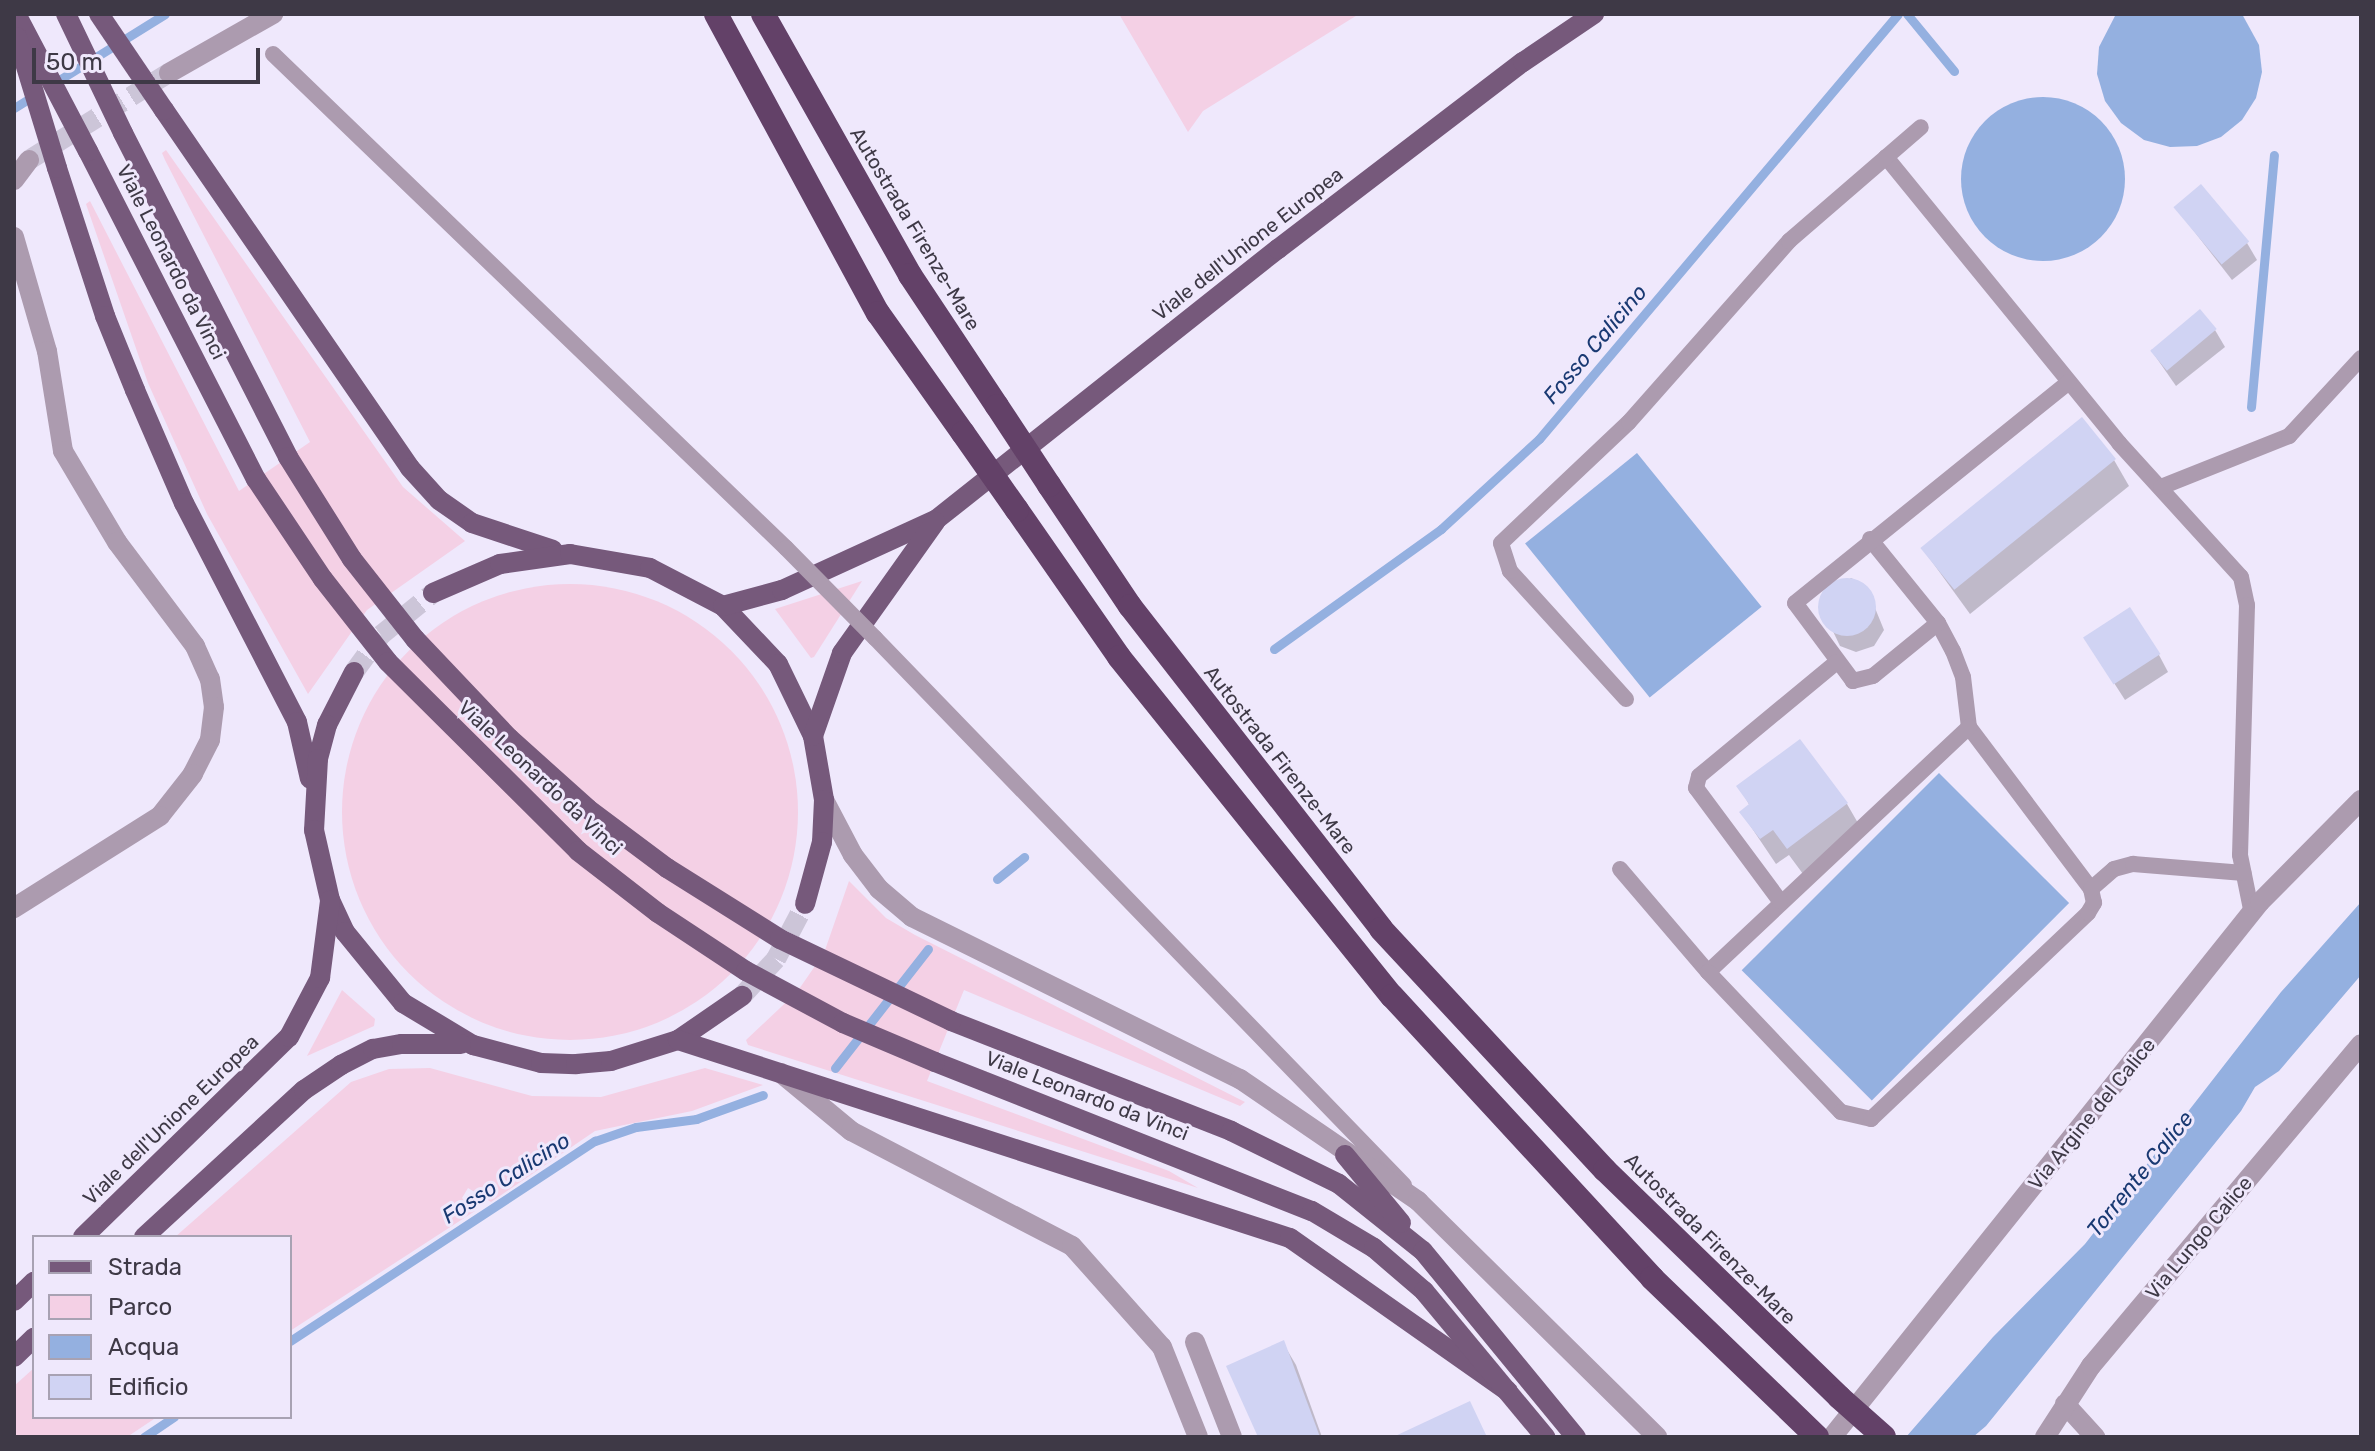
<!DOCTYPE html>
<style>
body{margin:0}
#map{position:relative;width:2375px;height:1451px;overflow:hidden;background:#efe8fc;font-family:Rubik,sans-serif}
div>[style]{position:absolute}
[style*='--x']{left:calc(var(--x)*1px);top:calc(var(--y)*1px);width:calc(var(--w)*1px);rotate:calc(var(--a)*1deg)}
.green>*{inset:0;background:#f4d0e5}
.round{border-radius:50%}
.water>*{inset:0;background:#94b0e0;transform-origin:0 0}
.shadow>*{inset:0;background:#0003}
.stream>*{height:9px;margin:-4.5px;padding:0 4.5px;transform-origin:4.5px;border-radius:4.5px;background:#94b0e0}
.building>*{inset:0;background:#d0d3f3;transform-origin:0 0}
.street-tunnel>*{height:20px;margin-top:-10px;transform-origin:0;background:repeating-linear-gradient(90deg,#ccc5d8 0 20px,transparent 0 30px)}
.primary-tunnel>*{height:20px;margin-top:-10px;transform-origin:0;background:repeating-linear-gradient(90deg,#ccc5d8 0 20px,transparent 0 30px)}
.lane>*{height:16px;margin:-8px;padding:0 8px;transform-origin:8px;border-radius:8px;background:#ac9baf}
.street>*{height:20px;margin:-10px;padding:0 10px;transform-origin:10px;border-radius:10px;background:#ac9baf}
.primary>*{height:20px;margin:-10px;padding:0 10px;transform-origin:10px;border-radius:10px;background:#76597b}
.highway>*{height:24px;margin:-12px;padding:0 12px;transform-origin:12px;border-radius:12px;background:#634168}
.lane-bridge>*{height:16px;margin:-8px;padding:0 8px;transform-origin:8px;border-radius:8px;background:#ac9baf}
.primary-bridge>*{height:20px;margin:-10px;padding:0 10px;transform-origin:10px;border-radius:10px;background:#76597b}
.highway-bridge>*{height:24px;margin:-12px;padding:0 12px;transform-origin:12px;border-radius:12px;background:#634168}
span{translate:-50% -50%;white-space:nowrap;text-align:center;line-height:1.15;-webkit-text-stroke:6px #efe8fc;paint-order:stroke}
.street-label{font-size:20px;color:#3e3946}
.water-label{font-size:22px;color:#193972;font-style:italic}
.frame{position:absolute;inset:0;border:16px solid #3e3946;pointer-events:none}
.legend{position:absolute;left:32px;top:1235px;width:260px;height:184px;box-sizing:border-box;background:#efe8fc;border:2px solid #a8a2b3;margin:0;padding:10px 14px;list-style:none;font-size:24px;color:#3e3946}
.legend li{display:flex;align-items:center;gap:16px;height:40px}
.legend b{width:40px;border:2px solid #a8a2b3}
.scale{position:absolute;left:32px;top:48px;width:228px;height:36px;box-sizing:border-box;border:4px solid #3e3946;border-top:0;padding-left:10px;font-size:24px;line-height:28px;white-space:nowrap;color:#3e3946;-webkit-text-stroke:6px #efe8fc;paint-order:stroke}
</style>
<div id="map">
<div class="green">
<div style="clip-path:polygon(1119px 14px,1359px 14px,1203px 111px,1188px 132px)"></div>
<div style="clip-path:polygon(166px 150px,403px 487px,465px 541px,367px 610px,308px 694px,207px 514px,148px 383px,86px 204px,90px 201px,239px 491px,310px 442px,165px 160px,162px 153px)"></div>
<div style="clip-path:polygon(862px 581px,814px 657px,811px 658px,775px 609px)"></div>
<div class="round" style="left:342px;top:584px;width:456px;height:456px"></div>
<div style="clip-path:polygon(849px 881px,886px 918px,915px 935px,1245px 1102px,1240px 1106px,964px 990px,927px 1081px,1169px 1171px,1198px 1188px,748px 1045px,746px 1040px,797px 992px,824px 953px)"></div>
<div style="clip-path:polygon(342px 990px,375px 1019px,374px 1026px,307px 1056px)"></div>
<div style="clip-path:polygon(430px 1068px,532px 1096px,601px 1097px,705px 1068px,763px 1085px,692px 1111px,595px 1131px,491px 1202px,468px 1188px,462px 1198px,475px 1211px,290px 1331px,290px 1237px,175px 1237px,351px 1082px,389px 1069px)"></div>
<div style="clip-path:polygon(34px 1368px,34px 1417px,157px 1417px,127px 1437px,14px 1437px,14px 1386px)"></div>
</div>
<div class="water">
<div style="clip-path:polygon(2116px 14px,2242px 14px,2259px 45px,2262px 72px,2256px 98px,2242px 120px,2221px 137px,2197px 146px,2170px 147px,2144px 140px,2121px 123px,2105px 101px,2097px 74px,2099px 47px)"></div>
<div class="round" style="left:1961px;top:97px;width:164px;height:164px"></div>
<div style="left:1637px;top:453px;width:198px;height:144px;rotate:51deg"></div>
<div style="left:1939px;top:773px;width:184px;height:279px;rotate:45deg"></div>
<div style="clip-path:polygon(2361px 902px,2361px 975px,2279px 1071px,2255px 1087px,2241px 1111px,1986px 1426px,1973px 1437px,1906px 1437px,1993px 1337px,2085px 1244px,2281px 992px)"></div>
</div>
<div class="shadow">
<div style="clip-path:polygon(2176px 208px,2247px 243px,2257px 260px,2232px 280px)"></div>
<div style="clip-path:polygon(2215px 330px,2225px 347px,2176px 386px,2151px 350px)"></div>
<div style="clip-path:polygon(2114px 460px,2129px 486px,1970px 614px,1922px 548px)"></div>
<div style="clip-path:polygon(1851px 578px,1866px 586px,1884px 630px,1874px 646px,1856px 652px,1840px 646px,1819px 602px)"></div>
<div style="clip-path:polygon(2096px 655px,2159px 655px,2168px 672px,2125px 700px)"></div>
<div style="clip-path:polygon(1739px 787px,1847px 804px,1862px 830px,1803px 874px,1789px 855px,1776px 864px,1741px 812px,1750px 806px)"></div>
<div style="clip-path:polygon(1283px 1343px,1296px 1365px,1322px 1437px,1259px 1437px)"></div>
</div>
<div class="stream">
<div style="--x:1907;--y:14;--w:74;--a:50.5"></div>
<div style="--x:51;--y:85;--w:134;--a:-31.9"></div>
<div style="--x:14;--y:108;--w:25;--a:-32"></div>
<div style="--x:2251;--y:407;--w:253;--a:-84.8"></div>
<div style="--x:1274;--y:649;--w:206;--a:-35.7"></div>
<div style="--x:1441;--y:529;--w:133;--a:-42.6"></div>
<div style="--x:1539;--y:439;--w:556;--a:-49.81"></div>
<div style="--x:997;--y:879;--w:35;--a:-39"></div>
<div style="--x:835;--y:1068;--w:151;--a:-52"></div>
<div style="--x:290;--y:1341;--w:365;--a:-33.3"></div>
<div style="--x:595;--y:1141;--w:43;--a:-18.9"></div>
<div style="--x:636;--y:1127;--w:61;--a:-7.6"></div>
<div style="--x:696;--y:1119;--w:71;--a:-19.7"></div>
<div style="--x:144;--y:1437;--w:36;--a:-34"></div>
</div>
<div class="building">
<div style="left:2201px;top:184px;width:75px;height:36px;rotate:50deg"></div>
<div style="left:2200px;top:309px;width:26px;height:65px;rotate:50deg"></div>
<div style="left:2082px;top:417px;width:54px;height:208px;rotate:51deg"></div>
<div class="round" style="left:1818px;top:578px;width:58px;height:58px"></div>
<div style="left:2130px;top:607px;width:56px;height:56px;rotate:57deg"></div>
<div style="clip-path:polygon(1800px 739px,1848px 803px,1787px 849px,1773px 830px,1760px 839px,1739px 812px,1749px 804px,1736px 786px)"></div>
<div style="clip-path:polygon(1284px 1340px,1320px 1437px,1258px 1437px,1226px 1366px)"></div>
<div style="clip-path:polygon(1470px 1401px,1487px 1437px,1393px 1437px)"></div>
</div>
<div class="street-tunnel">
<div style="--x:29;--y:160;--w:165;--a:-31.9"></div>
</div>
<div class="primary-tunnel">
<div style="--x:354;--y:672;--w:46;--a:-53.9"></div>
<div style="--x:381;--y:635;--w:67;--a:-38.9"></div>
<div style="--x:742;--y:996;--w:50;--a:-47.4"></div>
<div style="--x:776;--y:959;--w:62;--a:-62.2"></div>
</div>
<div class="lane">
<div style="--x:273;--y:54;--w:712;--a:43.92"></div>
<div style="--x:1886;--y:157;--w:369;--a:50.8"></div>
<div style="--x:2119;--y:443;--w:181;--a:47.7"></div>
<div style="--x:2241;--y:577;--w:29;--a:78"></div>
<div style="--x:2247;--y:605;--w:250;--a:91.6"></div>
<div style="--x:2240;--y:855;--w:60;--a:78.5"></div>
<div style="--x:2161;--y:487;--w:138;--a:-21.7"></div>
<div style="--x:2289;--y:436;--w:106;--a:-47.3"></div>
<div style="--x:1870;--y:539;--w:108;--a:51"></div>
<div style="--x:1938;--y:623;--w:32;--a:62"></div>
<div style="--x:1953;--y:651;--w:28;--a:69"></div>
<div style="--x:1963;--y:677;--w:50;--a:83.2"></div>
<div style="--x:1938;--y:623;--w:84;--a:140.8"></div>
<div style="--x:1873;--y:676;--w:21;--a:166"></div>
<div style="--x:1853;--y:681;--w:97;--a:-126.6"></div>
<div style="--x:1795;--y:603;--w:352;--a:-38.9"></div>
<div style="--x:875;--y:638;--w:761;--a:45.96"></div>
<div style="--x:1626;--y:699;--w:173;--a:-132.2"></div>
<div style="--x:1510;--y:571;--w:29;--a:-108"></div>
<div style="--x:1501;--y:543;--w:176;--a:-43.4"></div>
<div style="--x:1629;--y:422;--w:242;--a:-48.5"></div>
<div style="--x:1789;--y:241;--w:174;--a:-40.8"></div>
<div style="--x:1620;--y:869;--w:135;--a:49.5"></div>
<div style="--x:2091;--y:889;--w:203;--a:-127"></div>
<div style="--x:1969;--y:727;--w:358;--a:136.8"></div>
<div style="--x:1708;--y:972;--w:193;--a:46.5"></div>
<div style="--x:1841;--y:1112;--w:31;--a:13"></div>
<div style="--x:1871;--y:1119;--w:299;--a:-43.5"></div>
<div style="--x:2088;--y:913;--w:12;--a:-59"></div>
<div style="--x:2094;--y:903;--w:14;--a:-102"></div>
<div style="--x:2091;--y:889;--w:30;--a:-41"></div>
<div style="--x:2114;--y:869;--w:20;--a:-15"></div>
<div style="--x:2133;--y:864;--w:111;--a:4.6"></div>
<div style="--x:1780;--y:901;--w:141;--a:-126.6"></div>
<div style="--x:1696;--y:788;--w:12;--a:-76"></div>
<div style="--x:1699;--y:776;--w:179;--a:-39.6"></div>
</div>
<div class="street">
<div style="--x:169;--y:73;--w:120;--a:-29.6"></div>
<div style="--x:14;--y:180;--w:25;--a:-53"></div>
<div style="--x:14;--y:237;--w:119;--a:73.9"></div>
<div style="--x:47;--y:351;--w:101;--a:80.9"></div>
<div style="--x:63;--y:451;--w:106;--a:59.3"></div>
<div style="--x:117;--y:542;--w:130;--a:53.1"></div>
<div style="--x:195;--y:646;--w:36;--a:66"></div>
<div style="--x:210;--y:679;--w:28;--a:82"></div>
<div style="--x:214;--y:707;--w:33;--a:97"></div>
<div style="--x:210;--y:740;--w:38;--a:117"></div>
<div style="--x:193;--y:774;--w:53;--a:128.2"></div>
<div style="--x:160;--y:816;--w:173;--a:147.8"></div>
<div style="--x:824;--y:800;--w:62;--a:62.2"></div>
<div style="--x:853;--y:855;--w:43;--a:52.6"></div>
<div style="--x:879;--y:889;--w:43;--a:40.3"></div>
<div style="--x:912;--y:917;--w:366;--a:26.3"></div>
<div style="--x:1240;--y:1079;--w:216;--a:34.4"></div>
<div style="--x:1418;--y:1201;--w:336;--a:44.6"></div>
<div style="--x:781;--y:1073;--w:91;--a:39.6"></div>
<div style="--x:851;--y:1131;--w:249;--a:27.5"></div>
<div style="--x:1072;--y:1246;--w:135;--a:48.3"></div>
<div style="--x:1162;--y:1347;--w:97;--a:68.2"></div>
<div style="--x:1195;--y:1342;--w:102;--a:68.7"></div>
<div style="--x:2065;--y:1404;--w:45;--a:47.7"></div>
<div style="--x:1832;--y:1437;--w:685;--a:-51.34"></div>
<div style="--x:2260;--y:902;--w:144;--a:-45.3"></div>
<div style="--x:2045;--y:1437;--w:85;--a:-57.1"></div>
<div style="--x:2091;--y:1366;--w:420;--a:-50"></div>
</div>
<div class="primary">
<div style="--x:164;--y:110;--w:434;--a:55.5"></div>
<div style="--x:410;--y:468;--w:43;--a:47.8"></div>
<div style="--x:439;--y:500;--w:40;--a:34.9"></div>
<div style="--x:472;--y:523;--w:85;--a:18.4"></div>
<div style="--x:123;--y:133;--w:364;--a:63"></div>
<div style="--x:88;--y:151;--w:369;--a:62.9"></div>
<div style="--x:57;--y:168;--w:156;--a:72"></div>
<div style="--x:105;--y:316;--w:80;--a:67.9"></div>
<div style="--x:135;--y:390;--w:123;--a:66.6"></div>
<div style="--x:184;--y:503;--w:246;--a:62.7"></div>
<div style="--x:297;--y:722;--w:58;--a:77.2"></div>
<div style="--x:433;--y:593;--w:73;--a:-23.4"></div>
<div style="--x:500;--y:564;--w:71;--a:-8.1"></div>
<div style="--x:570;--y:554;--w:81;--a:9.9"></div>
<div style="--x:650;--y:568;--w:82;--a:27.5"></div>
<div style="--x:723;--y:606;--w:80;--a:46.5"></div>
<div style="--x:778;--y:664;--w:80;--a:64.1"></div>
<div style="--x:813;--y:736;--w:65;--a:80.2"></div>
<div style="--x:824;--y:800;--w:42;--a:92.7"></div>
<div style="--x:822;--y:842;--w:64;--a:105.3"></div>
<div style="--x:723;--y:606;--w:61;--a:-15.2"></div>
<div style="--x:782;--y:590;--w:170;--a:-24.6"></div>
<div style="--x:937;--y:519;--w:435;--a:-38.4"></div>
<div style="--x:1278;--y:249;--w:308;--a:-37.4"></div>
<div style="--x:1523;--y:62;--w:86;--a:-34.1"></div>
<div style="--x:354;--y:672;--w:59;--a:117"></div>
<div style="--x:327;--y:725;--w:35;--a:105"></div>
<div style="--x:318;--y:759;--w:71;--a:93.2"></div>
<div style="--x:314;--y:830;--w:72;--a:77.1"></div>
<div style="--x:330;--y:900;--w:35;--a:65"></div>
<div style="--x:345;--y:932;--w:92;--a:50.8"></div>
<div style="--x:403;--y:1003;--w:82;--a:31"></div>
<div style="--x:473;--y:1045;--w:70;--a:14.8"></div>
<div style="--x:541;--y:1063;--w:35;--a:2"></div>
<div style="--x:576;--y:1064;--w:35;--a:-5"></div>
<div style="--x:611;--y:1061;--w:70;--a:-17.4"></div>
<div style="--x:678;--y:1040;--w:78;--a:-34.5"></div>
<div style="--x:813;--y:736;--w:88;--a:-70.7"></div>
<div style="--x:842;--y:653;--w:161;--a:-54.6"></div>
<div style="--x:951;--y:1021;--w:301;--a:21.4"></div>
<div style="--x:1231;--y:1131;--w:120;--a:26.1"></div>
<div style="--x:1339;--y:1184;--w:107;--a:38.6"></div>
<div style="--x:1423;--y:1251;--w:241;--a:50.6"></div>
<div style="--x:678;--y:1040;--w:643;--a:17.93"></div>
<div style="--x:1290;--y:1238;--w:266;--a:35.1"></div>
<div style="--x:935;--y:1062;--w:405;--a:21.6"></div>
<div style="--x:1312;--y:1211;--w:72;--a:30.8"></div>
<div style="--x:1374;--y:1248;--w:66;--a:40.7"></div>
<div style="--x:1424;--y:1291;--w:190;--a:50.3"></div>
<div style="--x:1345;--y:1155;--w:88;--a:50.5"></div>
<div style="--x:83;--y:1237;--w:287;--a:-44.2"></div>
<div style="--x:289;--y:1037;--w:67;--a:-62.3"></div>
<div style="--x:320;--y:978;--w:78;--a:-82.6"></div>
<div style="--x:144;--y:1237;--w:217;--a:-42.6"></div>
<div style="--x:304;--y:1090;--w:45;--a:-34"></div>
<div style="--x:341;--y:1065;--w:36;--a:-27"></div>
<div style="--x:373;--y:1049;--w:29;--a:-10"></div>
<div style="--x:402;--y:1044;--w:59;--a:0"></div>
<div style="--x:14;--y:1301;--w:28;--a:-44"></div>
<div style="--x:14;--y:1357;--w:28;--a:-44"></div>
</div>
<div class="highway">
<div style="--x:716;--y:14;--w:340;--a:61.6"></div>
<div style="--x:878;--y:313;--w:147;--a:54.7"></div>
<div style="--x:763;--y:14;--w:300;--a:60.6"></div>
<div style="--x:910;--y:275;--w:157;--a:56.4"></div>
<div style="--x:1049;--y:485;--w:146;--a:56.2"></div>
<div style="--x:1130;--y:606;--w:409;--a:52.1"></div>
<div style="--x:1381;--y:929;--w:329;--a:47.1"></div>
<div style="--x:1605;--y:1170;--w:326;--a:44.1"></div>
<div style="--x:1017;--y:510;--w:179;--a:55.2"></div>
<div style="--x:1119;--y:657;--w:435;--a:51.2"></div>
<div style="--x:1392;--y:996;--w:384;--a:47.3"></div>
<div style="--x:1652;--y:1278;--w:229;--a:43.9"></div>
</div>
<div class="lane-bridge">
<div style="--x:786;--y:548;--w:127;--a:45.3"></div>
</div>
<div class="primary-bridge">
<div style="--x:16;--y:14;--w:155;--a:62.3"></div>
<div style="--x:66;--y:14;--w:132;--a:64.4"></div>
<div style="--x:99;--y:14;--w:116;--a:55.9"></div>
<div style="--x:17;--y:37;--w:137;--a:73"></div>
<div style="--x:288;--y:457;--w:120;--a:57.9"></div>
<div style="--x:352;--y:559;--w:102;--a:51.8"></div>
<div style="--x:415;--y:639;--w:137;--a:46.5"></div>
<div style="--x:509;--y:738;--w:106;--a:41.9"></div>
<div style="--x:588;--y:809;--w:99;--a:36.8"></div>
<div style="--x:667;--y:868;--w:133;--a:32.1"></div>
<div style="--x:780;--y:939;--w:190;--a:25.6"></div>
<div style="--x:256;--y:479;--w:120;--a:56.2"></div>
<div style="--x:323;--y:579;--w:105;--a:51.9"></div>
<div style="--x:388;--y:662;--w:268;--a:44.8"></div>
<div style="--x:578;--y:851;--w:101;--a:37.8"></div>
<div style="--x:658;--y:913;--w:105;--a:33.4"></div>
<div style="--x:746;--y:971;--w:110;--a:28.2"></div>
<div style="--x:843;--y:1023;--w:100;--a:23"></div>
</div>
<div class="highway-bridge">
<div style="--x:997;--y:406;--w:95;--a:56.6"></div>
<div style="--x:963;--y:433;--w:94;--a:55"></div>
<div style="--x:1839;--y:1397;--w:60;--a:41.6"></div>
</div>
<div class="street-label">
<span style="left:915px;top:229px;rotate:59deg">Autostrada Firenze-Mare</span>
<span style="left:1248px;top:244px;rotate:-38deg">Viale dell'Unione Europea</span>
<span style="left:171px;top:262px;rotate:63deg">Viale Leonardo da Vinci</span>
<span style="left:1280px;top:760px;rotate:52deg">Autostrada Firenze-Mare</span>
<span style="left:540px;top:778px;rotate:43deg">Viale Leonardo da Vinci</span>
<span style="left:1087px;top:1096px;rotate:21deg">Viale Leonardo da Vinci</span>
<span style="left:2092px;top:1114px;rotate:-51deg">Via Argine del Calice</span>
<span style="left:171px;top:1120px;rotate:-44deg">Viale dell'Unione Europea</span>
<span style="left:2199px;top:1238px;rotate:-50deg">Via Lungo Calice</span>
<span style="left:1710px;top:1239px;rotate:45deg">Autostrada Firenze-Mare</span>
</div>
<div class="water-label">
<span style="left:1595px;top:344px;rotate:-50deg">Fosso Calicino</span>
<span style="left:2140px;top:1174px;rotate:-51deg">Torrente Calice</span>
<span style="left:506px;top:1178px;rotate:-33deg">Fosso Calicino</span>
</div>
<div class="frame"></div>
<ul class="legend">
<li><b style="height:10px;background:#76597b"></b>Strada</li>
<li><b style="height:22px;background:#f4d0e5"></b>Parco</li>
<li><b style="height:22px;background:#94b0e0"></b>Acqua</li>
<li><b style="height:22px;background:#d0d3f3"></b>Edificio</li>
</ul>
<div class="scale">50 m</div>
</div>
